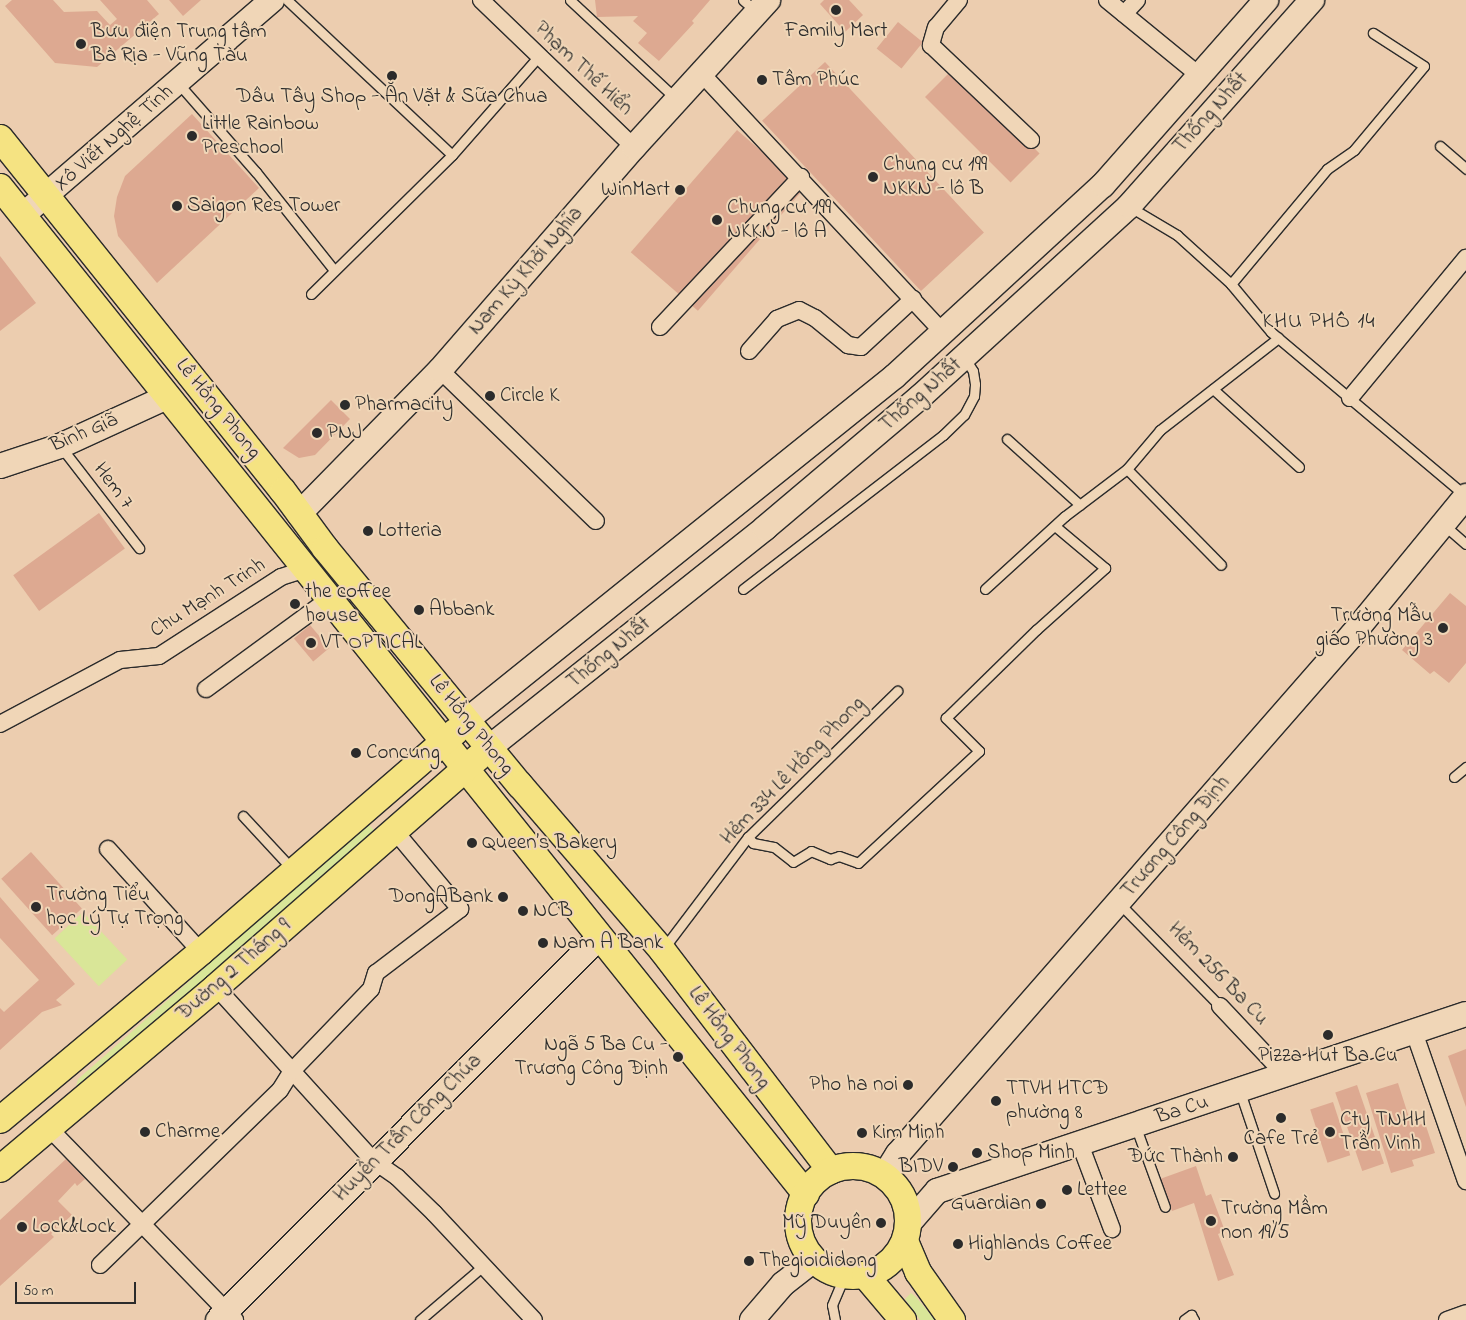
<!DOCTYPE html>
<meta charset="utf-8">
<style>
body{margin:0}
#map{position:relative;width:1466px;height:1320px;overflow:hidden;background:#eccdaf;font-family:"Indie Flower",sans-serif}
div>[style]{position:absolute}
[style*='--x']{left:calc(var(--x)*1px);top:calc(var(--y)*1px);width:calc(var(--w)*1px);rotate:calc(var(--a)*1deg)}
.green>*{inset:0;background:#d9e698;transform-origin:0 0}
.building>*{inset:0;background:#dda991;transform-origin:0 0}
.roads{filter:drop-shadow(1px 0 #2b2b2b) drop-shadow(-1px 0 #2b2b2b) drop-shadow(0 1px #2b2b2b) drop-shadow(0 -1px #2b2b2b)}
.lane>*{height:9px;margin:-4.5px;padding:0 4.5px;transform-origin:4.5px;border-radius:4.5px;background:#f0d6b7}
.street>*{height:16px;margin:-8px;padding:0 8px;transform-origin:8px;border-radius:8px;background:#f0d6b7}
.secondary>*{height:24px;margin:-12px;padding:0 12px;transform-origin:12px;border-radius:12px;background:#f0d6b7}
.primary>*{height:26px;margin:-13px;padding:0 13px;transform-origin:13px;border-radius:13px;background:#f5e382}
.primary>.ring{margin:-13px;padding:0;box-sizing:content-box;background:none;border:26px solid #f5e382;border-radius:50%}
.dots>*{width:14px;height:14px;translate:-50% -50%;box-sizing:border-box;border:2px solid #f0d6b7;border-radius:50%}
span{translate:-50% -50%;white-space:nowrap;text-align:center;line-height:1.15;-webkit-text-stroke:4px #f0d6b7;paint-order:stroke}
.poi-label{font-size:21px;color:#2b2b2b}
.left{translate:0 -50%;text-align:left}
.right{translate:-100% -50%;text-align:right}
.street-label{font-size:21px;color:#2b2b2b}
.neighbourhood-label{font-size:22px;color:#2b2b2b;letter-spacing:1px}
.scale{position:absolute;left:15px;top:1282px;width:121px;height:22px;box-sizing:border-box;border:2px solid #2b2b2b;border-top:0;padding-left:6px;font-size:15px;line-height:18px;white-space:nowrap;color:#2b2b2b;-webkit-text-stroke:4px #f0d6b7;paint-order:stroke}
</style>
<div id="map">
<div class="green">
<div style="clip-path:polygon(368px 824px,375px 831px,79px 1089px,76px 1087px,78px 1079px)"></div>
<div style="left:83px;top:912px;width:65px;height:39px;rotate:47deg"></div>
<div style="clip-path:polygon(911px 1293px,916px 1297px,935px 1320px,920px 1320px,905px 1299px)"></div>
</div>
<div class="building">
<div style="clip-path:polygon(12px 0,53px 0,64px 12px,97px 11px,110px 25px,117px 19px,100px 0,147px 0,159px 14px,97px 67px,55px 63px,5px 6px)"></div>
<div style="clip-path:polygon(169px 0,201px 0,183px 16px)"></div>
<div style="clip-path:polygon(595px 0,710px 0,692px 21px,694px 23px,659px 61px,638px 43px,647px 33px,633px 21px,638px 16px,597px 17px)"></div>
<div style="clip-path:polygon(824px 0,849px 0,863px 15px,845px 32px,820px 4px)"></div>
<div style="left:898px;top:22px;width:32px;height:34px;rotate:39deg"></div>
<div style="left:825px;top:62px;width:233px;height:86px;rotate:47deg"></div>
<div style="left:954px;top:68px;width:121px;height:41px;rotate:45deg"></div>
<div style="clip-path:polygon(192px 114px,259px 188px,157px 283px,118px 236px,114px 216px,117px 197px,125px 176px)"></div>
<div style="left:737px;top:130px;width:89px;height:162px;rotate:41deg"></div>
<div style="clip-path:polygon(0 256px,36px 303px,0 331px)"></div>
<div style="clip-path:polygon(331px 400px,350px 419px,315px 455px,299px 458px,283px 448px)"></div>
<div style="left:99px;top:513px;width:44px;height:106px;rotate:54deg"></div>
<div style="clip-path:polygon(1450px 593px,1466px 606px,1466px 663px,1449px 683px,1434px 671px,1430px 674px,1402px 650px)"></div>
<div style="left:310px;top:625px;width:30px;height:21px;rotate:50deg"></div>
<div style="left:31px;top:852px;width:76px;height:40px;rotate:48deg"></div>
<div style="clip-path:polygon(0 897px,75px 984px,56px 1000px,62px 1005px,42px 1012px,0 1050px,0 1008px,4px 1012px,39px 980px,0 938px)"></div>
<div style="clip-path:polygon(1466px 1049px,1466px 1107px,1448px 1056px)"></div>
<div style="clip-path:polygon(1398px 1083px,1412px 1127px,1425px 1123px,1435px 1153px,1412px 1160px,1414px 1166px,1391px 1173px,1366px 1093px)"></div>
<div style="left:1357px;top:1085px;width:83px;height:23px;rotate:71deg"></div>
<div style="left:1333px;top:1102px;width:56px;height:24px;rotate:72deg"></div>
<div style="clip-path:polygon(66px 1159px,85px 1179px,77px 1186px,75px 1183px,58px 1201px,72px 1215px,51px 1234px,54px 1237px,0 1286px,0 1220px)"></div>
<div style="clip-path:polygon(1196px 1166px,1206px 1196px,1211px 1194px,1225px 1231px,1218px 1234px,1234px 1275px,1218px 1281px,1194px 1203px,1172px 1211px,1160px 1179px)"></div>
</div>
<div class="roads">
<div class="lane">
<div style="--x:287;--y:0;--w:226;--a:43.2"></div>
<div style="--x:570;--y:0;--w:145;--a:43"></div>
<div style="--x:743;--y:0;--w:18;--a:41"></div>
<div style="--x:178;--y:83;--w:118;--a:48.8"></div>
<div style="--x:256;--y:172;--w:125;--a:51.5"></div>
<div style="--x:1440;--y:146;--w:35;--a:41"></div>
<div style="--x:1130;--y:207;--w:55;--a:30.8"></div>
<div style="--x:1177;--y:235;--w:73;--a:42.2"></div>
<div style="--x:1231;--y:284;--w:62;--a:50.2"></div>
<div style="--x:1271;--y:332;--w:255;--a:40.1"></div>
<div style="--x:1231;--y:284;--w:150;--a:-50.1"></div>
<div style="--x:1327;--y:169;--w:33;--a:-35"></div>
<div style="--x:1354;--y:150;--w:109;--a:-50.2"></div>
<div style="--x:1424;--y:66;--w:61;--a:-147.1"></div>
<div style="--x:311;--y:294;--w:198;--a:-44.6"></div>
<div style="--x:452;--y:155;--w:130;--a:-48.7"></div>
<div style="--x:1213;--y:389;--w:116;--a:42.2"></div>
<div style="--x:1007;--y:439;--w:98;--a:42.1"></div>
<div style="--x:61;--y:447;--w:128;--a:52.3"></div>
<div style="--x:1127;--y:469;--w:134;--a:45.6"></div>
<div style="--x:1444;--y:525;--w:29;--a:41"></div>
<div style="--x:743;--y:589;--w:252;--a:-37.6"></div>
<div style="--x:943;--y:435;--w:29;--a:-44"></div>
<div style="--x:964;--y:415;--w:21;--a:-62"></div>
<div style="--x:974;--y:396;--w:12;--a:-85"></div>
<div style="--x:975;--y:384;--w:13;--a:-99"></div>
<div style="--x:973;--y:371;--w:17;--a:-123"></div>
<div style="--x:985;--y:589;--w:108;--a:-42.4"></div>
<div style="--x:1065;--y:516;--w:78;--a:-37.2"></div>
<div style="--x:1127;--y:469;--w:51;--a:-49.8"></div>
<div style="--x:1160;--y:430;--w:150;--a:-37.9"></div>
<div style="--x:1454;--y:777;--w:16;--a:-40"></div>
<div style="--x:243;--y:816;--w:72;--a:47.2"></div>
<div style="--x:748;--y:837;--w:8;--a:50"></div>
<div style="--x:753;--y:843;--w:21;--a:11"></div>
<div style="--x:774;--y:847;--w:24;--a:38"></div>
<div style="--x:793;--y:862;--w:21;--a:-31"></div>
<div style="--x:811;--y:851;--w:21;--a:23"></div>
<div style="--x:830;--y:859;--w:9;--a:-18"></div>
<div style="--x:839;--y:856;--w:20;--a:20"></div>
<div style="--x:858;--y:863;--w:165;--a:-42.8"></div>
<div style="--x:979;--y:751;--w:47;--a:-135"></div>
<div style="--x:946;--y:718;--w:126;--a:-44.4"></div>
<div style="--x:1036;--y:630;--w:93;--a:-41.9"></div>
<div style="--x:1105;--y:568;--w:65;--a:-140"></div>
<div style="--x:1119;--y:903;--w:144;--a:45.6"></div>
<div style="--x:664;--y:948;--w:139;--a:-52.9"></div>
<div style="--x:748;--y:837;--w:209;--a:-44.4"></div>
<div style="--x:1240;--y:1092;--w:107;--a:71.4"></div>
<div style="--x:1135;--y:1125;--w:87;--a:69.9"></div>
<div style="--x:420;--y:1320;--w:83;--a:-40.6"></div>
<div style="--x:835;--y:1320;--w:15;--a:-101"></div>
<div style="--x:832;--y:1305;--w:33;--a:-67"></div>
<div style="--x:1184;--y:1320;--w:9;--a:-36"></div>
<div style="--x:1191;--y:1315;--w:6;--a:59"></div>
</div>
<div class="street">
<div style="--x:481;--y:0;--w:212;--a:43.9"></div>
<div style="--x:959;--y:0;--w:35;--a:130"></div>
<div style="--x:936;--y:27;--w:19;--a:106"></div>
<div style="--x:931;--y:45;--w:138;--a:43.5"></div>
<div style="--x:1107;--y:0;--w:122;--a:39.3"></div>
<div style="--x:1124;--y:14;--w:19;--a:-47"></div>
<div style="--x:702;--y:74;--w:353;--a:47"></div>
<div style="--x:660;--y:327;--w:206;--a:-46.8"></div>
<div style="--x:749;--y:351;--w:43;--a:-48.8"></div>
<div style="--x:777;--y:319;--w:24;--a:-22"></div>
<div style="--x:799;--y:310;--w:18;--a:27"></div>
<div style="--x:815;--y:318;--w:43;--a:39.3"></div>
<div style="--x:848;--y:345;--w:13;--a:9"></div>
<div style="--x:861;--y:347;--w:71;--a:-42.7"></div>
<div style="--x:440;--y:370;--w:217;--a:44.1"></div>
<div style="--x:1350;--y:398;--w:182;--a:-50.4"></div>
<div style="--x:206;--y:689;--w:152;--a:-36.2"></div>
<div style="--x:0;--y:724;--w:136;--a:-28.1"></div>
<div style="--x:120;--y:660;--w:39;--a:-6"></div>
<div style="--x:159;--y:656;--w:145;--a:-32.9"></div>
<div style="--x:281;--y:577;--w:25;--a:-18"></div>
<div style="--x:108;--y:849;--w:139;--a:47.9"></div>
<div style="--x:216;--y:987;--w:235;--a:47.8"></div>
<div style="--x:374;--y:1161;--w:28;--a:35"></div>
<div style="--x:397;--y:1177;--w:52;--a:44.2"></div>
<div style="--x:434;--y:1213;--w:146;--a:46.9"></div>
<div style="--x:1220;--y:1006;--w:96;--a:46.7"></div>
<div style="--x:1414;--y:1032;--w:158;--a:70.8"></div>
<div style="--x:48;--y:1127;--w:269;--a:45.9"></div>
<div style="--x:1080;--y:1144;--w:91;--a:69.4"></div>
<div style="--x:100;--y:1265;--w:251;--a:-44.2"></div>
<div style="--x:280;--y:1090;--w:22;--a:-58"></div>
<div style="--x:292;--y:1071;--w:114;--a:-46.1"></div>
<div style="--x:371;--y:989;--w:17;--a:-73"></div>
<div style="--x:376;--y:973;--w:106;--a:-37.3"></div>
<div style="--x:460;--y:909;--w:103;--a:-129.9"></div>
<div style="--x:1447;--y:1320;--w:20;--a:-20"></div>
</div>
<div class="secondary">
<div style="--x:23;--y:215;--w:329;--a:-40.8"></div>
<div style="--x:0;--y:466;--w:63;--a:-18.4"></div>
<div style="--x:60;--y:446;--w:118;--a:-24.6"></div>
<div style="--x:299;--y:514;--w:202;--a:-45.6"></div>
<div style="--x:440;--y:370;--w:296;--a:-49"></div>
<div style="--x:634;--y:147;--w:199;--a:-47.6"></div>
<div style="--x:467;--y:720;--w:549;--a:-38.79"></div>
<div style="--x:895;--y:376;--w:282;--a:-42.6"></div>
<div style="--x:1103;--y:185;--w:247;--a:-48.6"></div>
<div style="--x:490;--y:747;--w:352;--a:-38.5"></div>
<div style="--x:765;--y:528;--w:203;--a:-40.2"></div>
<div style="--x:920;--y:397;--w:283;--a:-42.4"></div>
<div style="--x:1129;--y:206;--w:276;--a:-48.4"></div>
<div style="--x:884;--y:1176;--w:26;--a:-58"></div>
<div style="--x:898;--y:1154;--w:690;--a:-48.82"></div>
<div style="--x:1352;--y:635;--w:180;--a:-50.6"></div>
<div style="--x:909;--y:1223;--w:43;--a:-48.8"></div>
<div style="--x:937;--y:1191;--w:558;--a:-18.5"></div>
<div style="--x:218;--y:1320;--w:540;--a:-45.15"></div>
<div style="--x:752;--y:1320;--w:48;--a:-49.3"></div>
<div style="--x:783;--y:1284;--w:39;--a:-38"></div>
</div>
<div class="primary">
<div style="--x:0;--y:138;--w:452;--a:51.3"></div>
<div style="--x:283;--y:491;--w:71;--a:53.6"></div>
<div style="--x:325;--y:548;--w:307;--a:50.6"></div>
<div style="--x:520;--y:785;--w:218;--a:49.3"></div>
<div style="--x:662;--y:950;--w:278;--a:52.6"></div>
<div style="--x:0;--y:187;--w:1290;--a:51.33"></div>
<div style="--x:0;--y:1120;--w:262;--a:-39.9"></div>
<div style="--x:201;--y:952;--w:337;--a:-40.9"></div>
<div class="ring" style="left:798px;top:1166px;width:84px;height:84px"></div>
<div style="--x:0;--y:1169;--w:282;--a:-40.1"></div>
<div style="--x:216;--y:987;--w:349;--a:-41.2"></div>
<div style="--x:905;--y:1241;--w:34;--a:67"></div>
<div style="--x:918;--y:1272;--w:59;--a:54.7"></div>
<div style="--x:865;--y:1275;--w:59;--a:49.8"></div>
</div>
</div>
<div class="dots">
<div style="left:836px;top:10px;background:#2b2b2b"></div>
<div style="left:81px;top:44px;background:#2b2b2b"></div>
<div style="left:392px;top:76px;background:#2b2b2b"></div>
<div style="left:762px;top:80px;background:#2b2b2b"></div>
<div style="left:192px;top:136px;background:#2b2b2b"></div>
<div style="left:873px;top:177px;background:#2b2b2b"></div>
<div style="left:680px;top:190px;background:#2b2b2b"></div>
<div style="left:177px;top:206px;background:#2b2b2b"></div>
<div style="left:717px;top:220px;background:#2b2b2b"></div>
<div style="left:490px;top:396px;background:#2b2b2b"></div>
<div style="left:345px;top:405px;background:#2b2b2b"></div>
<div style="left:317px;top:433px;background:#2b2b2b"></div>
<div style="left:368px;top:531px;background:#2b2b2b"></div>
<div style="left:295px;top:604px;background:#2b2b2b"></div>
<div style="left:419px;top:610px;background:#2b2b2b"></div>
<div style="left:1443px;top:628px;background:#2b2b2b"></div>
<div style="left:311px;top:643px;background:#2b2b2b"></div>
<div style="left:356px;top:753px;background:#2b2b2b"></div>
<div style="left:472px;top:843px;background:#2b2b2b"></div>
<div style="left:503px;top:897px;background:#2b2b2b"></div>
<div style="left:36px;top:907px;background:#2b2b2b"></div>
<div style="left:523px;top:911px;background:#2b2b2b"></div>
<div style="left:543px;top:943px;background:#2b2b2b"></div>
<div style="left:1328px;top:1035px;background:#2b2b2b"></div>
<div style="left:678px;top:1057px;background:#2b2b2b"></div>
<div style="left:908px;top:1085px;background:#2b2b2b"></div>
<div style="left:996px;top:1101px;background:#2b2b2b"></div>
<div style="left:1281px;top:1118px;background:#2b2b2b"></div>
<div style="left:145px;top:1132px;background:#2b2b2b"></div>
<div style="left:1330px;top:1132px;background:#2b2b2b"></div>
<div style="left:862px;top:1133px;background:#2b2b2b"></div>
<div style="left:977px;top:1153px;background:#2b2b2b"></div>
<div style="left:1233px;top:1157px;background:#2b2b2b"></div>
<div style="left:953px;top:1167px;background:#2b2b2b"></div>
<div style="left:1067px;top:1190px;background:#2b2b2b"></div>
<div style="left:1041px;top:1204px;background:#2b2b2b"></div>
<div style="left:1211px;top:1221px;background:#2b2b2b"></div>
<div style="left:881px;top:1223px;background:#2b2b2b"></div>
<div style="left:22px;top:1227px;background:#2b2b2b"></div>
<div style="left:958px;top:1244px;background:#2b2b2b"></div>
<div style="left:749px;top:1261px;background:#2b2b2b"></div>
</div>
<div class="poi-label">
<span style="left:836px;top:31px">Family Mart</span>
<span class="left" style="left:91px;top:44px">Bưu điện Trung tâm<br>Bà Rịa - Vũng Tàu</span>
<span class="left" style="left:772px;top:80px">Tâm Phúc</span>
<span style="left:392px;top:97px">Dâu Tây Shop - Ăn Vặt &amp; Sữa Chua</span>
<span class="left" style="left:202px;top:136px">Little Rainbow<br>Preschool</span>
<span class="left" style="left:883px;top:177px">Chung cư 199<br>NKKN - lô B</span>
<span class="right" style="left:670px;top:190px">WinMart</span>
<span class="left" style="left:187px;top:206px">Saigon Res Tower</span>
<span class="left" style="left:727px;top:220px">Chung cư 199<br>NKKN - lô A</span>
<span class="left" style="left:500px;top:396px">Circle K</span>
<span class="left" style="left:355px;top:405px">Pharmacity</span>
<span class="left" style="left:327px;top:433px">PNJ</span>
<span class="left" style="left:378px;top:531px">Lotteria</span>
<span class="left" style="left:305px;top:604px">the coffee<br>house</span>
<span class="left" style="left:429px;top:610px">Abbank</span>
<span class="right" style="left:1433px;top:628px">Trường Mẫu<br>giáo Phường 3</span>
<span class="left" style="left:321px;top:643px">VT OPTICAL</span>
<span class="left" style="left:366px;top:753px">Concung</span>
<span class="left" style="left:482px;top:843px">Queen’s Bakery</span>
<span class="left" style="left:46px;top:907px">Trường Tiểu<br>học Lý Tự Trọng</span>
<span class="right" style="left:493px;top:897px">DongABank</span>
<span class="left" style="left:533px;top:911px">NCB</span>
<span class="left" style="left:553px;top:943px">Nam A Bank</span>
<span class="right" style="left:668px;top:1057px">Ngã 5 Ba Cu -<br>Trương Công Định</span>
<span style="left:1328px;top:1056px">Pizza Hut Ba Cu</span>
<span class="right" style="left:898px;top:1085px">Pho ha noi</span>
<span class="left" style="left:1006px;top:1101px">TTVH HTCĐ<br>phường 8</span>
<span class="left" style="left:1340px;top:1132px">Cty TNHH<br>Trần Vinh</span>
<span class="left" style="left:155px;top:1132px">Charme</span>
<span class="left" style="left:872px;top:1133px">Kim Minh</span>
<span style="left:1281px;top:1139px">Cafe Trẻ</span>
<span class="left" style="left:987px;top:1153px">Shop Minh</span>
<span class="right" style="left:1223px;top:1157px">Đức Thành</span>
<span class="right" style="left:943px;top:1167px">BIDV</span>
<span class="left" style="left:1077px;top:1190px">Lettee</span>
<span class="right" style="left:1031px;top:1204px">Guardian</span>
<span class="left" style="left:1221px;top:1221px">Trường Mầm<br>non 19/5</span>
<span class="right" style="left:871px;top:1223px">Mỹ Duyên</span>
<span class="left" style="left:32px;top:1227px">Lock&amp;Lock</span>
<span class="left" style="left:968px;top:1244px">Highlands Coffee</span>
<span class="left" style="left:759px;top:1261px">Thegioididong</span>
</div>
<div class="street-label">
<span style="left:583px;top:69px;rotate:43deg">Phạm Thế Hiển</span>
<span style="left:1211px;top:113px;rotate:-48deg">Thống Nhất</span>
<span style="left:114px;top:138px;rotate:-41deg">Xô Viết Nghệ Tĩnh</span>
<span style="left:526px;top:271px;rotate:-49deg">Nam Kỳ Khởi Nghĩa</span>
<span style="left:921px;top:395px;rotate:-41deg">Thống Nhất</span>
<span style="left:218px;top:409px;rotate:51deg">Lê Hồng Phong</span>
<span style="left:84px;top:433px;rotate:-23deg">Bình Giã</span>
<span style="left:113px;top:486px;rotate:53deg">Hem 7</span>
<span style="left:208px;top:598px;rotate:-32deg">Chu Mạnh Trinh</span>
<span style="left:609px;top:653px;rotate:-39deg">Thống Nhất</span>
<span style="left:471px;top:725px;rotate:51deg">Lê Hồng Phong</span>
<span style="left:793px;top:771px;rotate:-46deg">Hẻm 334 Lê Hồng Phong</span>
<span style="left:1176px;top:837px;rotate:-49deg">Trương Công Định</span>
<span style="left:234px;top:970px;rotate:-41deg">Đường 2 Tháng 9</span>
<span style="left:1218px;top:974px;rotate:46deg">Hẻm 256 Ba Cu</span>
<span style="left:729px;top:1038px;rotate:53deg">Lê Hồng Phong</span>
<span style="left:1182px;top:1110px;rotate:-18deg">Ba Cu</span>
<span style="left:408px;top:1128px;rotate:-45deg">Huyền Trân Công Chúa</span>
</div>
<div class="neighbourhood-label">
<span style="left:1319px;top:323px">KHU PHỐ 14</span>
</div>
<div class="scale">50 m</div>
</div>
